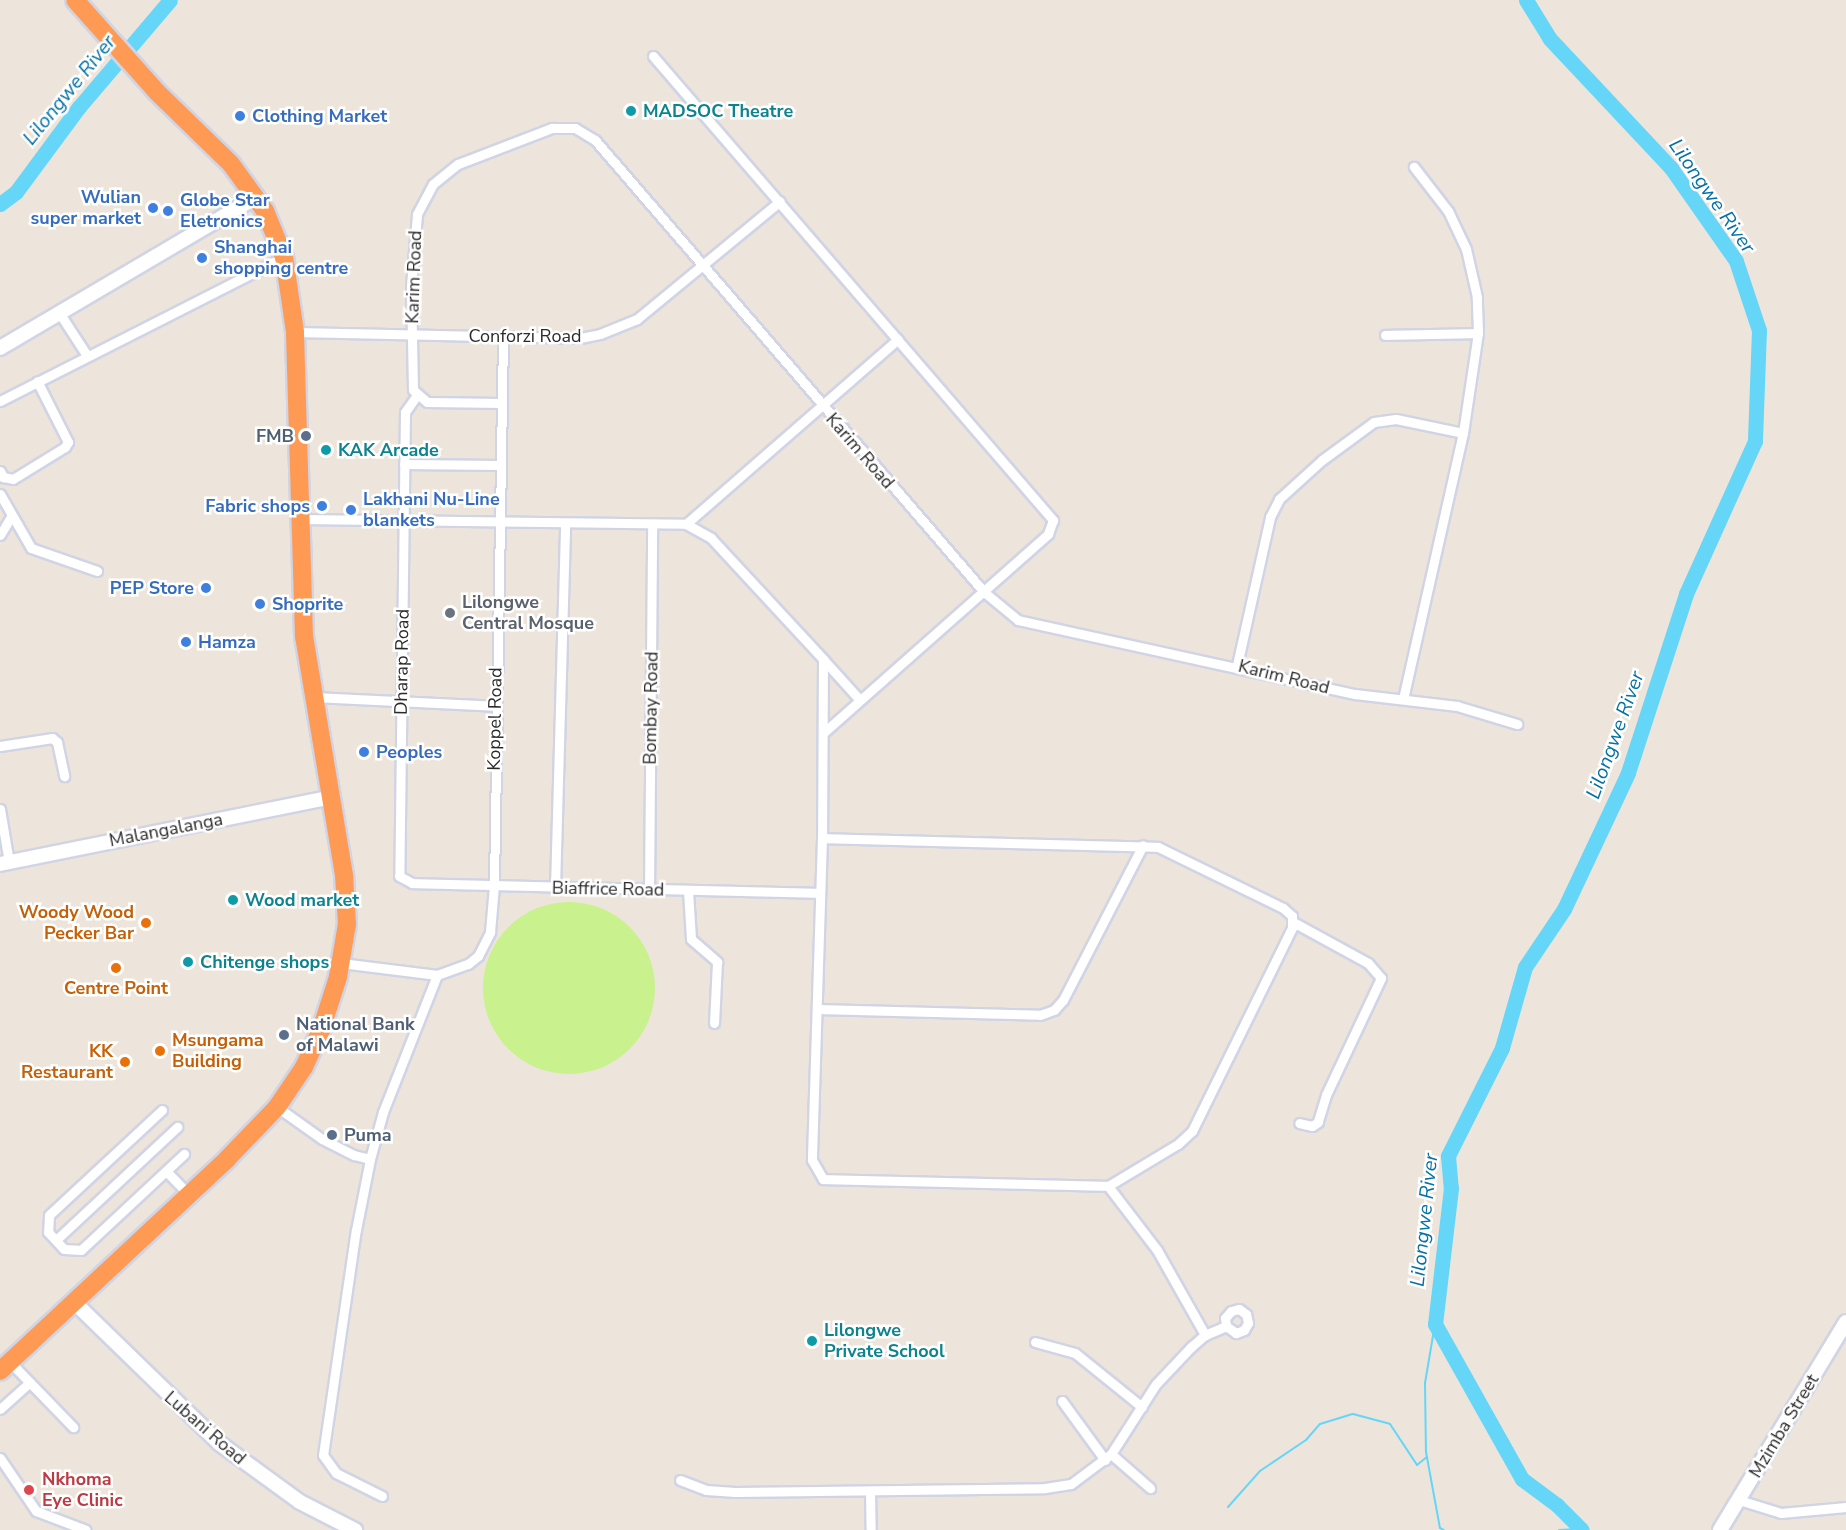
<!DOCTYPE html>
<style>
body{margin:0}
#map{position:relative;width:1846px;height:1530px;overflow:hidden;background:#ede5db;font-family:"Nunito Sans",sans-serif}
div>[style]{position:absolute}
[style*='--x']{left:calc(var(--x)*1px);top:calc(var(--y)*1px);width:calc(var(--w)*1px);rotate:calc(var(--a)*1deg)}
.pitch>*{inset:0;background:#c9f18d}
.round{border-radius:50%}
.stream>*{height:2px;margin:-1px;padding:0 1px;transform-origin:1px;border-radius:1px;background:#65d5f8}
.river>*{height:15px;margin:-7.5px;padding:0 7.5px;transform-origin:7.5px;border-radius:7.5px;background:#65d5f8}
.roads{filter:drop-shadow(2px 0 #d0d4e4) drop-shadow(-2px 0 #d0d4e4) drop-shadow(0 2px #d0d4e4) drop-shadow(0 -2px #d0d4e4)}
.street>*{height:9px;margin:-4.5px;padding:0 4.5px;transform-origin:4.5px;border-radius:4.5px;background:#fff}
.secondary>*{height:14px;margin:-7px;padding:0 7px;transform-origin:7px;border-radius:7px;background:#fff}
.highway>*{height:18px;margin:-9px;padding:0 9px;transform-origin:9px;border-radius:9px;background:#ff9a54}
.dots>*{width:16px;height:16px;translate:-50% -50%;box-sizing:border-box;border:3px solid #fff;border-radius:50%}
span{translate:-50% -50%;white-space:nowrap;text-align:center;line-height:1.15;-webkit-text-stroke:5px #fff;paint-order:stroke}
.culture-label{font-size:18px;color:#0d838f;font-weight:700}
.left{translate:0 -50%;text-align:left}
.shop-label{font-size:18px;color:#366cbe;font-weight:700}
.right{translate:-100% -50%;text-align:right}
.street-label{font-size:18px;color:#2a2a2a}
.service-label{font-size:18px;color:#4e5e75;font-weight:700}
.worship-label{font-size:18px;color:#5b616d;font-weight:700}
.food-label{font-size:18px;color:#c56008;font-weight:700}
.health-label{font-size:18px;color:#be3a42;font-weight:700}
.water-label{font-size:20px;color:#0371a6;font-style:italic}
</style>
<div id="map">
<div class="pitch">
<div class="round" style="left:483px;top:902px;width:172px;height:172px"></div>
</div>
<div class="stream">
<div style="--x:1435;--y:1324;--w:60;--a:99.6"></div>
<div style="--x:1425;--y:1383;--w:69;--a:89.2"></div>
<div style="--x:1426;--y:1452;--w:77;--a:79.6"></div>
<div style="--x:1440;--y:1528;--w:4;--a:27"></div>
<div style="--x:1228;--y:1507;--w:48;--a:-48.4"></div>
<div style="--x:1260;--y:1471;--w:55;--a:-34"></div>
<div style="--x:1306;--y:1440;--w:21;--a:-49"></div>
<div style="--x:1320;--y:1424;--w:34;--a:-17"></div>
<div style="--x:1353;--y:1414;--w:38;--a:15"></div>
<div style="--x:1390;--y:1424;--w:49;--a:56.6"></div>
<div style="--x:1417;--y:1465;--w:13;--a:-39"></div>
<div style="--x:1559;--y:1530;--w:20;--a:-3"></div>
</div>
<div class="river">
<div style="--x:1526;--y:0;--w:46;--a:58.4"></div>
<div style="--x:1550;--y:39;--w:177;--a:46.8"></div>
<div style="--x:1671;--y:168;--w:113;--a:55"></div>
<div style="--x:1736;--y:261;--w:73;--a:71.6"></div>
<div style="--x:1759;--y:330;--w:111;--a:92.1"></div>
<div style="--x:1755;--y:441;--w:168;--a:114.3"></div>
<div style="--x:1686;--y:594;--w:188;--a:108"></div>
<div style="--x:1628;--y:773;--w:150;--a:115.2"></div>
<div style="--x:1564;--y:909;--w:70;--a:123.9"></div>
<div style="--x:1525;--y:967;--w:84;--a:105.9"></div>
<div style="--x:1502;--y:1048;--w:121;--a:116.6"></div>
<div style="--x:1448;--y:1156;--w:32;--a:85"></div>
<div style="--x:1451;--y:1188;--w:137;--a:96.7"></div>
<div style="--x:1435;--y:1324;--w:178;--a:60.7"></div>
<div style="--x:1522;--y:1479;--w:44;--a:36.6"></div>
<div style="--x:1557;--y:1505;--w:35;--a:45"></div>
<div style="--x:0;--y:204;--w:20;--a:-37"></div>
<div style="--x:16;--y:192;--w:106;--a:-53.5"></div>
<div style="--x:79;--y:107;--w:140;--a:-49.6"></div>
</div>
<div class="roads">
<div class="street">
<div style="--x:653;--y:56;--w:613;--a:49.24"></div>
<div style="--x:1053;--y:520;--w:15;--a:110"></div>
<div style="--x:1048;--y:534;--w:299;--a:138.5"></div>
<div style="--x:60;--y:314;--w:48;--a:57"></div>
<div style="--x:295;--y:332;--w:285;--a:1.2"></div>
<div style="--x:580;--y:338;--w:20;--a:-11"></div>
<div style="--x:600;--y:334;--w:40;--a:-22"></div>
<div style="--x:637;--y:319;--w:185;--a:-39.5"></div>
<div style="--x:1385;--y:335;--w:93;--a:-1.2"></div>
<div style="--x:417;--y:395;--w:21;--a:125"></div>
<div style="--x:405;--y:412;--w:464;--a:90.7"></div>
<div style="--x:399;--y:876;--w:15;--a:28"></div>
<div style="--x:412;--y:883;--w:408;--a:1.4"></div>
<div style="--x:0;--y:401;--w:318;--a:-26.9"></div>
<div style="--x:502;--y:403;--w:75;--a:-179.2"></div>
<div style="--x:427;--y:402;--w:18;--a:-139"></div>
<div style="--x:413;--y:390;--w:104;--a:-91.1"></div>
<div style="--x:411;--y:286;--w:72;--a:-85.2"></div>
<div style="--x:417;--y:214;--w:34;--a:-62"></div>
<div style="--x:433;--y:184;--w:32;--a:-39"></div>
<div style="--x:458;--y:164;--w:101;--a:-21"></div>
<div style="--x:552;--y:128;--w:23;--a:0"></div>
<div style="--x:575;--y:128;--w:23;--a:31"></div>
<div style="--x:595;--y:140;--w:596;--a:49.28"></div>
<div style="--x:984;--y:592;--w:44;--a:39.5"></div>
<div style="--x:1018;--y:620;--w:345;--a:12.4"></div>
<div style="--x:1355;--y:694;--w:103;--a:6.7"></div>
<div style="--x:1457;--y:706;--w:63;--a:16.7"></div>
<div style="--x:404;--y:464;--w:96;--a:0.6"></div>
<div style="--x:0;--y:471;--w:7;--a:63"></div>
<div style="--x:3;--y:477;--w:10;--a:11"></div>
<div style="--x:13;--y:479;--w:61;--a:-31.6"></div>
<div style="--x:65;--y:447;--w:6;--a:-59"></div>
<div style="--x:68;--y:442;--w:68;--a:-116.9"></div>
<div style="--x:0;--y:494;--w:62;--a:60.1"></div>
<div style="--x:31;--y:548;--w:70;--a:19.2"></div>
<div style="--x:299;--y:519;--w:387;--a:0.7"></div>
<div style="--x:686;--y:524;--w:29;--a:29"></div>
<div style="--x:711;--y:538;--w:165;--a:47.2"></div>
<div style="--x:823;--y:659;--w:179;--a:90.3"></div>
<div style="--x:822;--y:838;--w:322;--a:91.8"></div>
<div style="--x:812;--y:1160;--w:22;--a:60"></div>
<div style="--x:823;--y:1179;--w:285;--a:1.4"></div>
<div style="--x:1108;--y:1186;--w:82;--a:-31"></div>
<div style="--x:1178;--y:1144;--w:19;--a:-43"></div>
<div style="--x:1192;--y:1131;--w:226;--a:-63.8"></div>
<div style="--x:1292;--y:928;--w:12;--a:-90"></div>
<div style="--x:1292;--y:916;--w:12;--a:-138"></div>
<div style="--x:1283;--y:908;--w:139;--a:-154"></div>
<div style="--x:1158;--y:847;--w:336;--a:-178.5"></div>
<div style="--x:686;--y:524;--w:281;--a:-41.1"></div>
<div style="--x:0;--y:535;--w:21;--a:-59"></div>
<div style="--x:823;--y:659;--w:54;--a:48"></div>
<div style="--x:1237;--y:665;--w:152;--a:-77.4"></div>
<div style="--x:1270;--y:517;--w:20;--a:-63"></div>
<div style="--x:1279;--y:499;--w:58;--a:-42.2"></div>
<div style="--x:1322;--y:460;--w:64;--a:-36.2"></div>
<div style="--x:1374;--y:422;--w:22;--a:-8"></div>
<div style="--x:1396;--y:419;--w:68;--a:11.8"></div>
<div style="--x:313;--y:697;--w:182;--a:2.8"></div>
<div style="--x:1403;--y:699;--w:273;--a:-77.3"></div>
<div style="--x:1463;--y:433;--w:101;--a:-81.5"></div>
<div style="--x:1478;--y:333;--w:36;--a:-92"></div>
<div style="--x:1477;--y:297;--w:49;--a:-102.9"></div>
<div style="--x:1466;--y:249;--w:42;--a:-115.3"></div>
<div style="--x:1448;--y:211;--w:56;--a:-127.7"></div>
<div style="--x:0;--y:746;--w:53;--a:-8.7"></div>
<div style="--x:52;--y:738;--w:6;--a:39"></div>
<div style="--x:57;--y:742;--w:35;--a:78"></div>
<div style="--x:0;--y:809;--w:54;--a:80.4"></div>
<div style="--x:555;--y:888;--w:364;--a:-88.4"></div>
<div style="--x:649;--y:890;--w:365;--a:-89.5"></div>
<div style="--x:688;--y:891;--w:48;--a:86.4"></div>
<div style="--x:691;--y:939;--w:35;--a:41"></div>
<div style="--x:717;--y:962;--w:61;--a:92.8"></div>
<div style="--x:1293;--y:922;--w:85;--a:28.7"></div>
<div style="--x:1368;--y:963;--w:20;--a:49"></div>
<div style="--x:1381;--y:978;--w:129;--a:115.2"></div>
<div style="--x:1326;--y:1095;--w:28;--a:107"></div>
<div style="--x:1318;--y:1122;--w:7;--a:146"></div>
<div style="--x:1312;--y:1126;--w:13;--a:-167"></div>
<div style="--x:341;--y:963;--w:97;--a:7.1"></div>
<div style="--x:437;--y:975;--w:33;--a:-20"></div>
<div style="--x:468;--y:964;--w:13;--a:-39"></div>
<div style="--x:478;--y:956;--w:27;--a:-63"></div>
<div style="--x:490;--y:932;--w:47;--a:-85.1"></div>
<div style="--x:494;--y:885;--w:548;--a:-89.06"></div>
<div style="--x:817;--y:1009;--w:223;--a:1.5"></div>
<div style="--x:1040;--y:1015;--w:15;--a:-20"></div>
<div style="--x:1054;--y:1010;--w:13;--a:-48"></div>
<div style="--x:1063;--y:1000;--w:174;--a:-62.7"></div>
<div style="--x:277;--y:1107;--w:55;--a:35.4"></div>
<div style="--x:322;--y:1139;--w:36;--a:27"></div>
<div style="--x:354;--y:1155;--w:16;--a:14"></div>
<div style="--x:162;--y:1110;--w:154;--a:137.1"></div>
<div style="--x:49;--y:1215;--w:17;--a:93"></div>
<div style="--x:48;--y:1232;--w:23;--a:47"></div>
<div style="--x:64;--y:1249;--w:17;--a:3"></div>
<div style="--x:81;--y:1250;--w:141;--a:-43"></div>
<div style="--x:166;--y:1171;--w:33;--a:46"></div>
<div style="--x:1108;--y:1186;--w:81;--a:52.6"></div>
<div style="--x:1157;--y:1250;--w:98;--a:60.5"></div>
<div style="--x:56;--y:1240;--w:166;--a:-43"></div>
<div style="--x:1035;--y:1342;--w:41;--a:15.4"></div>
<div style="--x:1075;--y:1353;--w:86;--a:38.9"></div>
<div style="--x:10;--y:1362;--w:91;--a:45.9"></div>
<div style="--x:1062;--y:1401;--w:73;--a:53.9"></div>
<div style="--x:0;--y:1409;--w:40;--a:-42"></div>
<div style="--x:1111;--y:1454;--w:52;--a:41.1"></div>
<div style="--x:0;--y:1458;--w:64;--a:55.8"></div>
<div style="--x:36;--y:1511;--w:53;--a:20.8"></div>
<div style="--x:680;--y:1480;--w:28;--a:21"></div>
<div style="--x:706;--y:1490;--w:29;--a:4"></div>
<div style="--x:735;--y:1492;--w:310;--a:-0.7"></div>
<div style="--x:1045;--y:1488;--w:26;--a:-9"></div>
<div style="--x:1071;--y:1484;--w:50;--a:-36.9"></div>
<div style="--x:1111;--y:1454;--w:83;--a:-57.3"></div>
<div style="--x:1156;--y:1384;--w:51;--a:-46.6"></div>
<div style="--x:1191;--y:1347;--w:18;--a:-41"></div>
<div style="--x:1205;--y:1335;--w:23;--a:-23"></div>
<div style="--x:1226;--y:1326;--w:8;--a:-97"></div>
<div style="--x:1225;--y:1318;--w:9;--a:-49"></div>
<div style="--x:1231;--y:1311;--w:8;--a:-14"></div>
<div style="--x:1239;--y:1309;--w:9;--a:36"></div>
<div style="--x:1246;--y:1314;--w:9;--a:77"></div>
<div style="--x:1248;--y:1323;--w:8;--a:120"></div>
<div style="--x:1244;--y:1330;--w:9;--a:159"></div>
<div style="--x:1236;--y:1333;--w:12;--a:-145"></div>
<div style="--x:870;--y:1491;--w:39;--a:89"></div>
<div style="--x:382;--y:1496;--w:51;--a:-153.4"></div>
<div style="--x:336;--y:1473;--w:22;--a:-126"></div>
<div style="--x:323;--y:1455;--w:227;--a:-81.7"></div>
<div style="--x:356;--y:1230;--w:72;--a:-78.8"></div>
<div style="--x:370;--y:1159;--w:49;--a:-74.5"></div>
<div style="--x:383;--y:1112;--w:147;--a:-68.5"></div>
<div style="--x:1739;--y:1500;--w:44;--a:17.2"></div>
<div style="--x:1781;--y:1513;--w:65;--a:-5.3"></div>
</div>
<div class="secondary">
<div style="--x:0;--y:348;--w:297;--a:-30.5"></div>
<div style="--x:0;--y:864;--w:339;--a:-11.4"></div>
<div style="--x:74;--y:1302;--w:202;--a:44.2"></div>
<div style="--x:219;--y:1443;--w:100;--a:36.1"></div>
<div style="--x:300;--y:1502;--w:62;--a:27"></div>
<div style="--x:1720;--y:1530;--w:243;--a:-58.8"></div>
</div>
<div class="highway">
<div style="--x:0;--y:1371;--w:311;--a:-43"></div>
<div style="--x:227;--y:1159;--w:72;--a:-46.1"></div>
<div style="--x:277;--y:1107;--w:48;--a:-56"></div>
<div style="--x:304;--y:1067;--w:41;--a:-65.3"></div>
<div style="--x:321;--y:1030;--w:56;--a:-72.2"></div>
<div style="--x:338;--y:977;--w:54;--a:-80.4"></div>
<div style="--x:347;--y:924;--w:49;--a:-93.5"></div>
<div style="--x:344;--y:875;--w:241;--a:-99.5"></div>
<div style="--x:304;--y:637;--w:305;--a:-91.7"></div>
<div style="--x:295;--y:332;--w:76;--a:-98.3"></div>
<div style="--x:284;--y:257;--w:50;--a:-112.4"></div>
<div style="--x:265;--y:211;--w:58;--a:-125.9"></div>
<div style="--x:231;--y:164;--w:103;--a:-135.8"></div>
<div style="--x:157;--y:92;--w:123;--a:-131.7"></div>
</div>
</div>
<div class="dots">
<div style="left:631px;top:111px;background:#0f9aa8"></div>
<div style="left:240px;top:116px;background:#3f7fe0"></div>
<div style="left:153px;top:208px;background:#3f7fe0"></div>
<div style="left:168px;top:211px;background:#3f7fe0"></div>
<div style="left:202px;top:258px;background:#3f7fe0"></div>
<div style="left:306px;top:436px;background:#5c6f8a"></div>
<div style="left:326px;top:450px;background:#0f9aa8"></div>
<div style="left:322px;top:506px;background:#3f7fe0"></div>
<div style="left:351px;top:510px;background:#3f7fe0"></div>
<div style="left:206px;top:588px;background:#3f7fe0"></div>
<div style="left:260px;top:604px;background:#3f7fe0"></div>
<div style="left:450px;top:613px;background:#6b7280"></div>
<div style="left:186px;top:642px;background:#3f7fe0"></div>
<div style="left:364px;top:752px;background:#3f7fe0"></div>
<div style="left:233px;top:900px;background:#0f9aa8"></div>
<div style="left:146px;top:923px;background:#e8710a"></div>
<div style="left:188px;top:962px;background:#0f9aa8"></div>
<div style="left:116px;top:968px;background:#e8710a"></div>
<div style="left:284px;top:1035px;background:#5c6f8a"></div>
<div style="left:160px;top:1051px;background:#e8710a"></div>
<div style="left:125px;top:1062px;background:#e8710a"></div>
<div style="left:332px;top:1135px;background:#5c6f8a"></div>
<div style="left:812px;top:1341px;background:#0f9aa8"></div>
<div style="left:29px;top:1490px;background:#e0444e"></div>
</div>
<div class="culture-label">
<span class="left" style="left:643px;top:111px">MADSOC Theatre</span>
<span class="left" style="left:338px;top:450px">KAK Arcade</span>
<span class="left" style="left:245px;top:900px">Wood market</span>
<span class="left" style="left:200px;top:962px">Chitenge shops</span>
<span class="left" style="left:824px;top:1341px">Lilongwe<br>Private School</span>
</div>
<div class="shop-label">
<span class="left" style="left:252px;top:116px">Clothing Market</span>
<span class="right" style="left:141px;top:208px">Wulian<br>super market</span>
<span class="left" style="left:180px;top:211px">Globe Star<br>Eletronics</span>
<span class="left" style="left:214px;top:258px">Shanghai<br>shopping centre</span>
<span class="left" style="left:363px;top:510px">Lakhani Nu-Line<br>blankets</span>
<span class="right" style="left:310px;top:506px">Fabric shops</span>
<span class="right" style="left:194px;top:588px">PEP Store</span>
<span class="left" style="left:272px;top:604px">Shoprite</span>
<span class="left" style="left:198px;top:642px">Hamza</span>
<span class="left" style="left:376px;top:752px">Peoples</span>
</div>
<div class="street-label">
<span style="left:414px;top:277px;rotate:-88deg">Karim Road</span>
<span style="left:525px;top:336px">Conforzi Road</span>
<span style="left:860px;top:451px;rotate:49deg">Karim Road</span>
<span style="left:402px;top:662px;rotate:-89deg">Dharap Road</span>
<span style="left:1284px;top:677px;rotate:14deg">Karim Road</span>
<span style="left:651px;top:708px;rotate:-89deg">Bombay Road</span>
<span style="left:495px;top:719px;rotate:-89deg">Koppel Road</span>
<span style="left:166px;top:830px;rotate:-11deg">Malangalanga</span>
<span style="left:608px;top:889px;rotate:1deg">Biaffrice Road</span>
<span style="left:1784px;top:1426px;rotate:-59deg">Mzimba Street</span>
<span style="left:205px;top:1428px;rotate:41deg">Lubani Road</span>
</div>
<div class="service-label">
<span class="right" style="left:294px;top:436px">FMB</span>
<span class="left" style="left:296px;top:1035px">National Bank<br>of Malawi</span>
<span class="left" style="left:344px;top:1135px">Puma</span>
</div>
<div class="worship-label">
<span class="left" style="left:462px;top:613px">Lilongwe<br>Central Mosque</span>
</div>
<div class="food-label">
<span class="right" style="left:134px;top:923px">Woody Wood<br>Pecker Bar</span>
<span style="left:116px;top:988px">Centre Point</span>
<span class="left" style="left:172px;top:1051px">Msungama<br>Building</span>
<span class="right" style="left:113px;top:1062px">KK<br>Restaurant</span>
</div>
<div class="health-label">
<span class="left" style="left:42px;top:1490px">Nkhoma<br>Eye Clinic</span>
</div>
<div class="water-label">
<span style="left:69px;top:90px;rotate:-51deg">Lilongwe River</span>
<span style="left:1712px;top:196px;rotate:55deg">Lilongwe River</span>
<span style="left:1615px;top:735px;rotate:-70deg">Lilongwe River</span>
<span style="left:1424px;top:1220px;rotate:-84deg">Lilongwe River</span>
</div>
</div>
